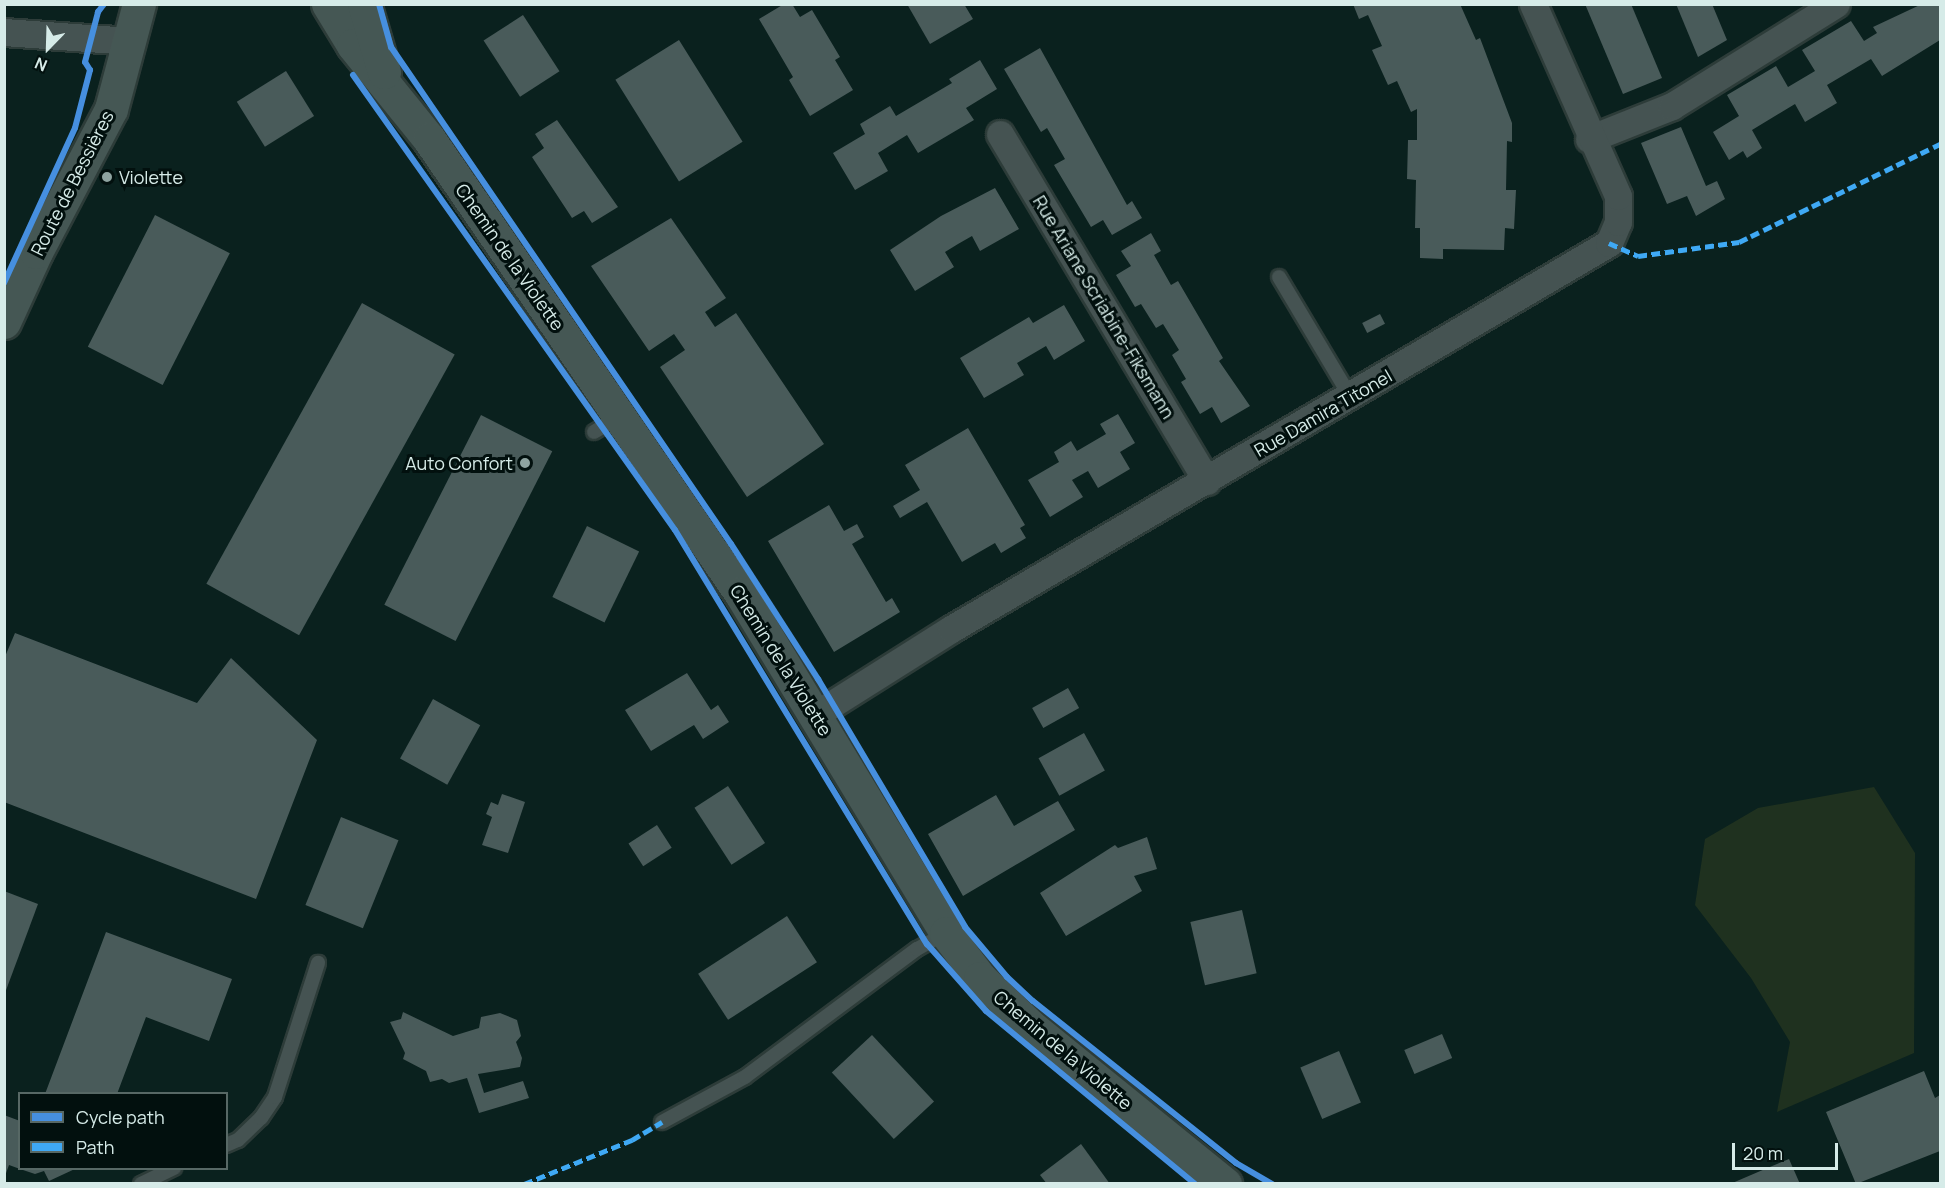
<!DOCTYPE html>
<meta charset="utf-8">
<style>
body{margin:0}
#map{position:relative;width:1945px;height:1188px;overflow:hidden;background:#0a211e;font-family:Manrope,sans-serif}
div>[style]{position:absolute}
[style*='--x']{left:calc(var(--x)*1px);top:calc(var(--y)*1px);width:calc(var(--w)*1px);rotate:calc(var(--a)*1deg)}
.green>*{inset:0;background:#1f311f}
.building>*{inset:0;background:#495b5a;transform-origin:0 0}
.roads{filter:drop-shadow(2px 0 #2d3c39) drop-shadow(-2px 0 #2d3c39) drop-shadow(0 2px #2d3c39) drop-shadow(0 -2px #2d3c39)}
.lane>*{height:14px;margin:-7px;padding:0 7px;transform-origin:7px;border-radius:7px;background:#455352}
.street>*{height:27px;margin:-13.5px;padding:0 13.5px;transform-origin:13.5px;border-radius:13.5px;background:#455352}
.secondary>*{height:33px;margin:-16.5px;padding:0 16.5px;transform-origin:16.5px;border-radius:16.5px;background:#455754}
.quiet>*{height:4.5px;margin-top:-2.25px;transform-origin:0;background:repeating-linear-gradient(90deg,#3fa9f5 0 9px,transparent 0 13.5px)}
.cycleway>*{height:6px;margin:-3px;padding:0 3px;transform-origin:3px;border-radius:3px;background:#468fdf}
.dots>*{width:16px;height:16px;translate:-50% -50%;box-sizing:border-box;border:3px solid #02100e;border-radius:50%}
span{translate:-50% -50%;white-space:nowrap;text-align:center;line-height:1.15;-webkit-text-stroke:6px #02100e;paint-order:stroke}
.poi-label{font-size:18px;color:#d6ebe8}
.left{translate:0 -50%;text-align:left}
.right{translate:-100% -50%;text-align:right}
.street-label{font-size:18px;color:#d6ebe8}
.frame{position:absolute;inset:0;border:6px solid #d6ebe8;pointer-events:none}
.legend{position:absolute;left:18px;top:1092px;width:210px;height:78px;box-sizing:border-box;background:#02100e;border:2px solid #576865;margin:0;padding:8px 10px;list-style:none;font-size:18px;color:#d6ebe8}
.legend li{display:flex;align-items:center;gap:12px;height:30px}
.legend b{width:30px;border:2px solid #576865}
.north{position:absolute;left:18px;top:18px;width:60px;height:60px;-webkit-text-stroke:4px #02100e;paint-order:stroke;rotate:203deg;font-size:16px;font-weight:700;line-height:24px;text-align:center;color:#d6ebe8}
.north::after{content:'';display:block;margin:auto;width:21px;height:27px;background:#d6ebe8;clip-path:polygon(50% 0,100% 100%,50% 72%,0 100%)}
.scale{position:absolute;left:1732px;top:1143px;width:106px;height:27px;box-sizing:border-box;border:3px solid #d6ebe8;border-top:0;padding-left:8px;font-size:18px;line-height:21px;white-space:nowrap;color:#d6ebe8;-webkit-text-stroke:4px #02100e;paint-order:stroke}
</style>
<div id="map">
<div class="green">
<div style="clip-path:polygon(1874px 787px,1915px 853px,1914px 1053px,1777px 1112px,1790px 1042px,1751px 978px,1695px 905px,1705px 839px,1758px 808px)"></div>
</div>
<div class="building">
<div style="clip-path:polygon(784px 4px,792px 4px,800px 17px,812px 10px,840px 57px,835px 60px,853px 90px,810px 116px,789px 80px,793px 77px,759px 19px)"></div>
<div style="clip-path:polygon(907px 4px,964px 4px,973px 19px,930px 44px)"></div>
<div style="clip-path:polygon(1353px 4px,1460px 4px,1476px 40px,1480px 38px,1512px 123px,1512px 142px,1507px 141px,1506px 190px,1516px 190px,1514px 229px,1505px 228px,1504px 250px,1443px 249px,1443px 259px,1420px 258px,1420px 228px,1415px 228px,1416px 180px,1407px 179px,1408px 140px,1417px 140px,1417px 109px,1411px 112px,1397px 81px,1388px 85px,1372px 50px,1382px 46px,1368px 15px,1359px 19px)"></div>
<div style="clip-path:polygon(1585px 4px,1631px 4px,1662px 78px,1623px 94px)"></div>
<div style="clip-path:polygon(1676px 4px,1712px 4px,1727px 40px,1698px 57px)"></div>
<div style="clip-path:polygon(1922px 4px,1940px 4px,1940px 40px,1882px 76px,1871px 59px,1827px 85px,1837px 103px,1805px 122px,1795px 104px,1752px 130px,1762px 148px,1747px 158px,1743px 151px,1729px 160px,1713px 132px,1739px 116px,1727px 95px,1776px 66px,1788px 87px,1815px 71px,1802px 50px,1851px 21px,1864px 41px,1877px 33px,1873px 27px)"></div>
<div style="left:523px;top:15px;width:67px;height:47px;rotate:57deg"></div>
<div style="left:679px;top:40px;width:120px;height:75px;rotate:58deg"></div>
<div style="clip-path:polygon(1040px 48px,1127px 205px,1132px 201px,1142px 218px,1112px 235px,1103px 220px,1091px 227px,1054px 165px,1065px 159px,1047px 128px,1041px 132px,1004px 69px)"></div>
<div style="clip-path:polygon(980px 60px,997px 89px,966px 108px,974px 120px,918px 153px,907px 135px,878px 153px,888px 171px,855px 190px,833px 153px,865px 134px,860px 124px,890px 106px,896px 116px,952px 83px,949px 79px)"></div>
<div style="left:286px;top:71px;width:53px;height:58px;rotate:58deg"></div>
<div style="clip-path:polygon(557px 120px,618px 207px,592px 223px,584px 211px,572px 218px,532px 157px,544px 148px,535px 134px)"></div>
<div style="clip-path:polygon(1681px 127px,1706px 186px,1717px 181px,1725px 199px,1696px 216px,1687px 196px,1667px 204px,1641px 143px)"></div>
<div style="clip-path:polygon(995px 188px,1019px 229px,980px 251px,972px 236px,958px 244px,945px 252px,954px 267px,915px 291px,890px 250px,941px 216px)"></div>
<div style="left:155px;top:215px;width:84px;height:148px;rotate:27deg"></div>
<div style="clip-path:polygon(671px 218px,726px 298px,705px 312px,715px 327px,736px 313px,824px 444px,747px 497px,660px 367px,685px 350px,674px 334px,649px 351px,591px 266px)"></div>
<div style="clip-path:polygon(1151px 233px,1161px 251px,1154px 255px,1171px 285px,1178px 281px,1223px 358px,1219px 361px,1250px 406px,1221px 423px,1212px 407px,1200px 414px,1181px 382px,1186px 379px,1172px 355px,1179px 350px,1163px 324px,1156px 328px,1141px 304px,1135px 307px,1116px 275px,1131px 266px,1121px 251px)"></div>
<div style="left:362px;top:303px;width:106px;height:321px;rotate:29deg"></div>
<div style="clip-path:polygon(1064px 305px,1085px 341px,1054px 360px,1046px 346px,1017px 363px,1024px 375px,984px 398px,960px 358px,1029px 317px,1033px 323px)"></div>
<div style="left:1380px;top:314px;width:11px;height:20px;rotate:63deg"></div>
<div style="clip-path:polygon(1118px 414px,1135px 443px,1120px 452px,1130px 469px,1098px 488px,1088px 471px,1072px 480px,1083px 497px,1050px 517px,1028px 480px,1059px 462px,1054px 452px,1071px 441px,1077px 451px,1106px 434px,1100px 424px)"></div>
<div style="left:481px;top:415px;width:80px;height:213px;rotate:27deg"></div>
<div style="clip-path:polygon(968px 428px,1025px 525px,1020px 528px,1026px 538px,1001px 553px,995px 543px,962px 562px,927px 502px,900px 518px,893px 506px,920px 490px,905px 465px)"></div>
<div style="clip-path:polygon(829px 505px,844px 531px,857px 524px,864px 537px,852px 544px,886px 602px,892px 598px,900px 612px,834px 652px,768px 541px)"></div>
<div style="left:587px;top:526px;width:58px;height:79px;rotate:26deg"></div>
<div style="clip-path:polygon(15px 633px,197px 703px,231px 658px,317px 740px,256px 899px,4px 802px,4px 659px)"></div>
<div style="clip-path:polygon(687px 673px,711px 710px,718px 705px,729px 722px,703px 739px,694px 725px,651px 751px,625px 710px)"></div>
<div style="left:1068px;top:688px;width:23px;height:41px;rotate:61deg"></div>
<div style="left:433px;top:699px;width:54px;height:68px;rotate:29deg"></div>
<div style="left:1084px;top:733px;width:43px;height:52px;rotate:61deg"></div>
<div style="left:728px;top:786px;width:68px;height:40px;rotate:57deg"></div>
<div style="clip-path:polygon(502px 794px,525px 802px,508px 853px,482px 845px,492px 817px,486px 814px,491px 802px,498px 805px)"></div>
<div style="clip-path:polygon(996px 795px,1014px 826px,1058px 801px,1075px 830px,963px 896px,928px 834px)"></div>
<div style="left:341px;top:817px;width:62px;height:95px;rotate:22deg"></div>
<div style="left:657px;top:825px;width:27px;height:34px;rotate:57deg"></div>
<div style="clip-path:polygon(1147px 837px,1157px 869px,1134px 876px,1142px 891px,1066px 936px,1040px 893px,1115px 845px,1118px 848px)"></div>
<div style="clip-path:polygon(4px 891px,38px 904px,5px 993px,4px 993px)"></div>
<div style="left:1242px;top:910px;width:65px;height:53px;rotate:77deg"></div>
<div style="left:787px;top:916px;width:55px;height:106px;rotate:57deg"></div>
<div style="clip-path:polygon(106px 932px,232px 979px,209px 1041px,146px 1017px,117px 1094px,45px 1094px)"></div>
<div style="clip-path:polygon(403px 1012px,453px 1036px,479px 1028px,481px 1017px,500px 1013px,517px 1020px,521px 1036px,516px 1042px,522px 1058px,520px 1067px,478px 1074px,484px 1093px,523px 1081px,529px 1098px,479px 1113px,467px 1078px,449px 1083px,442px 1079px,430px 1082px,426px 1071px,403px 1059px,405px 1053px,390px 1022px,401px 1019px)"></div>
<div style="left:1442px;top:1034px;width:26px;height:41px;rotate:67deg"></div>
<div style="left:872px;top:1035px;width:91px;height:55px;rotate:47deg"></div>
<div style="left:1339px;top:1051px;width:56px;height:42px;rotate:67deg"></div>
<div style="clip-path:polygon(1924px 1071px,1935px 1098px,1940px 1095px,1940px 1151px,1856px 1184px,1826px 1112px)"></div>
<div style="clip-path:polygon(4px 1115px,20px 1121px,20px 1169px,9px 1165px,5px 1176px)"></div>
<div style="clip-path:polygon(1081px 1144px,1110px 1184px,1047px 1184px,1040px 1175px)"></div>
<div style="clip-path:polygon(1789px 1159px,1800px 1184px,1730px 1184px,1765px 1169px)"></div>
<div style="clip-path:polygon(43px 1168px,77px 1168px,49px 1181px,44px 1171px,35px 1174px,20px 1169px)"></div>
</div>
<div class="roads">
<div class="lane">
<div style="--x:1279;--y:277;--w:141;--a:59.2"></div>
<div style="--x:594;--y:432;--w:29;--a:-31"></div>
<div style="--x:662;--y:1122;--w:94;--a:-28.5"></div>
<div style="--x:745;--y:1077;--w:214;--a:-36.7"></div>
<div style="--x:917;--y:949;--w:33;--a:-29"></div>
<div style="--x:226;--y:1145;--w:13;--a:-23"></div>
<div style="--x:238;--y:1140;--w:32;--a:-44"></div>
<div style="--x:261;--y:1118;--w:25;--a:-56"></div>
<div style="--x:275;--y:1097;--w:141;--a:-72.2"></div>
<div style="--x:141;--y:1184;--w:37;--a:-26"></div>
</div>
<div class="street">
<div style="--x:4;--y:32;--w:126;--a:4.1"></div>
<div style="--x:1000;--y:134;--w:404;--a:59.2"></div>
<div style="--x:1589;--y:139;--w:89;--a:-21.7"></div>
<div style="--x:1672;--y:106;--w:193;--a:-31.9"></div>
<div style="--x:815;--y:715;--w:161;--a:-32.3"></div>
<div style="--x:951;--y:629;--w:763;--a:-30.4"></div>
<div style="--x:1609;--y:243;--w:23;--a:-67"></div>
<div style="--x:1618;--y:222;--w:26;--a:-90"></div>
<div style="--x:1618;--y:196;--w:210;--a:-113.9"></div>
</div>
<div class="secondary">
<div style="--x:328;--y:4;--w:48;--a:58.6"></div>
<div style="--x:353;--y:45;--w:121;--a:51"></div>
<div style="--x:429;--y:139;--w:552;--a:55.56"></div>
<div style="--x:741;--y:594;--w:396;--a:58.8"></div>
<div style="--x:946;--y:933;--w:56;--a:52.9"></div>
<div style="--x:980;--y:978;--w:69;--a:43.8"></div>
<div style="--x:1030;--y:1026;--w:251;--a:39"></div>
<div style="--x:364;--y:4;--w:71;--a:73.6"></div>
<div style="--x:4;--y:322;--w:77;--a:-65.4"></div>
<div style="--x:36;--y:252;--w:161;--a:-62.3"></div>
<div style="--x:111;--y:109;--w:109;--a:-75.1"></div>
</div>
</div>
<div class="quiet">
<div style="--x:1609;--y:243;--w:32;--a:24"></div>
<div style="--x:1638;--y:256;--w:102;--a:-7.9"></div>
<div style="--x:1739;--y:242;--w:224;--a:-26"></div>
<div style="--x:524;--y:1184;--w:117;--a:-22.2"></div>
<div style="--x:632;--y:1140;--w:35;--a:-31"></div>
</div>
<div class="cycleway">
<div style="--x:379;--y:4;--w:45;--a:74.4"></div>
<div style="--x:391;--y:47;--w:602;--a:55.62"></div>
<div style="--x:731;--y:544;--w:161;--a:57.2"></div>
<div style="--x:818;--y:679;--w:288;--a:59.3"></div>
<div style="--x:965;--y:927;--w:65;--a:50"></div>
<div style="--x:1007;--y:977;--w:35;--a:43"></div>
<div style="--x:1033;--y:1001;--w:260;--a:38.6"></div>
<div style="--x:1236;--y:1163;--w:42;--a:30.3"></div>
<div style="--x:353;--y:75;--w:557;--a:54.71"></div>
<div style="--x:675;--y:530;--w:485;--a:58.7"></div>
<div style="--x:927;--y:944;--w:89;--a:48.6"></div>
<div style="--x:986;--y:1011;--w:271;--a:39.6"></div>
<div style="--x:4;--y:283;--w:170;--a:-65.4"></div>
<div style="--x:75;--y:128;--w:60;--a:-75.5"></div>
<div style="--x:90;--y:70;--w:9;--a:-122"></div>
<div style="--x:85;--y:62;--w:52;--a:-75.4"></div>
<div style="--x:98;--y:12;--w:10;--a:-53"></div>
</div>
<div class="dots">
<div style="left:107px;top:177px;background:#8fa4a1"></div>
<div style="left:525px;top:463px;background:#8fa4a1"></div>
</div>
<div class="poi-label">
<span class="left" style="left:119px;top:177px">Violette</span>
<span class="right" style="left:513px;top:463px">Auto Confort</span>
</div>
<div class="street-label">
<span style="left:72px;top:183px;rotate:-63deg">Route de Bessières</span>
<span style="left:510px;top:257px;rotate:55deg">Chemin de la Violette</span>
<span style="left:1104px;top:307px;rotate:59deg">Rue Ariane Scriabine-Fiksmann</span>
<span style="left:1323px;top:413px;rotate:-30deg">Rue Damira Titonel</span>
<span style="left:781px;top:660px;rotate:58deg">Chemin de la Violette</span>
<span style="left:1063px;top:1050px;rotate:40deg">Chemin de la Violette</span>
</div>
<div class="frame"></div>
<ul class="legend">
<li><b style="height:8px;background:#468fdf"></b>Cycle path</li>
<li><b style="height:8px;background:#3fa9f5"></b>Path</li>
</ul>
<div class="north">N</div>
<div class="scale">20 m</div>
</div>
